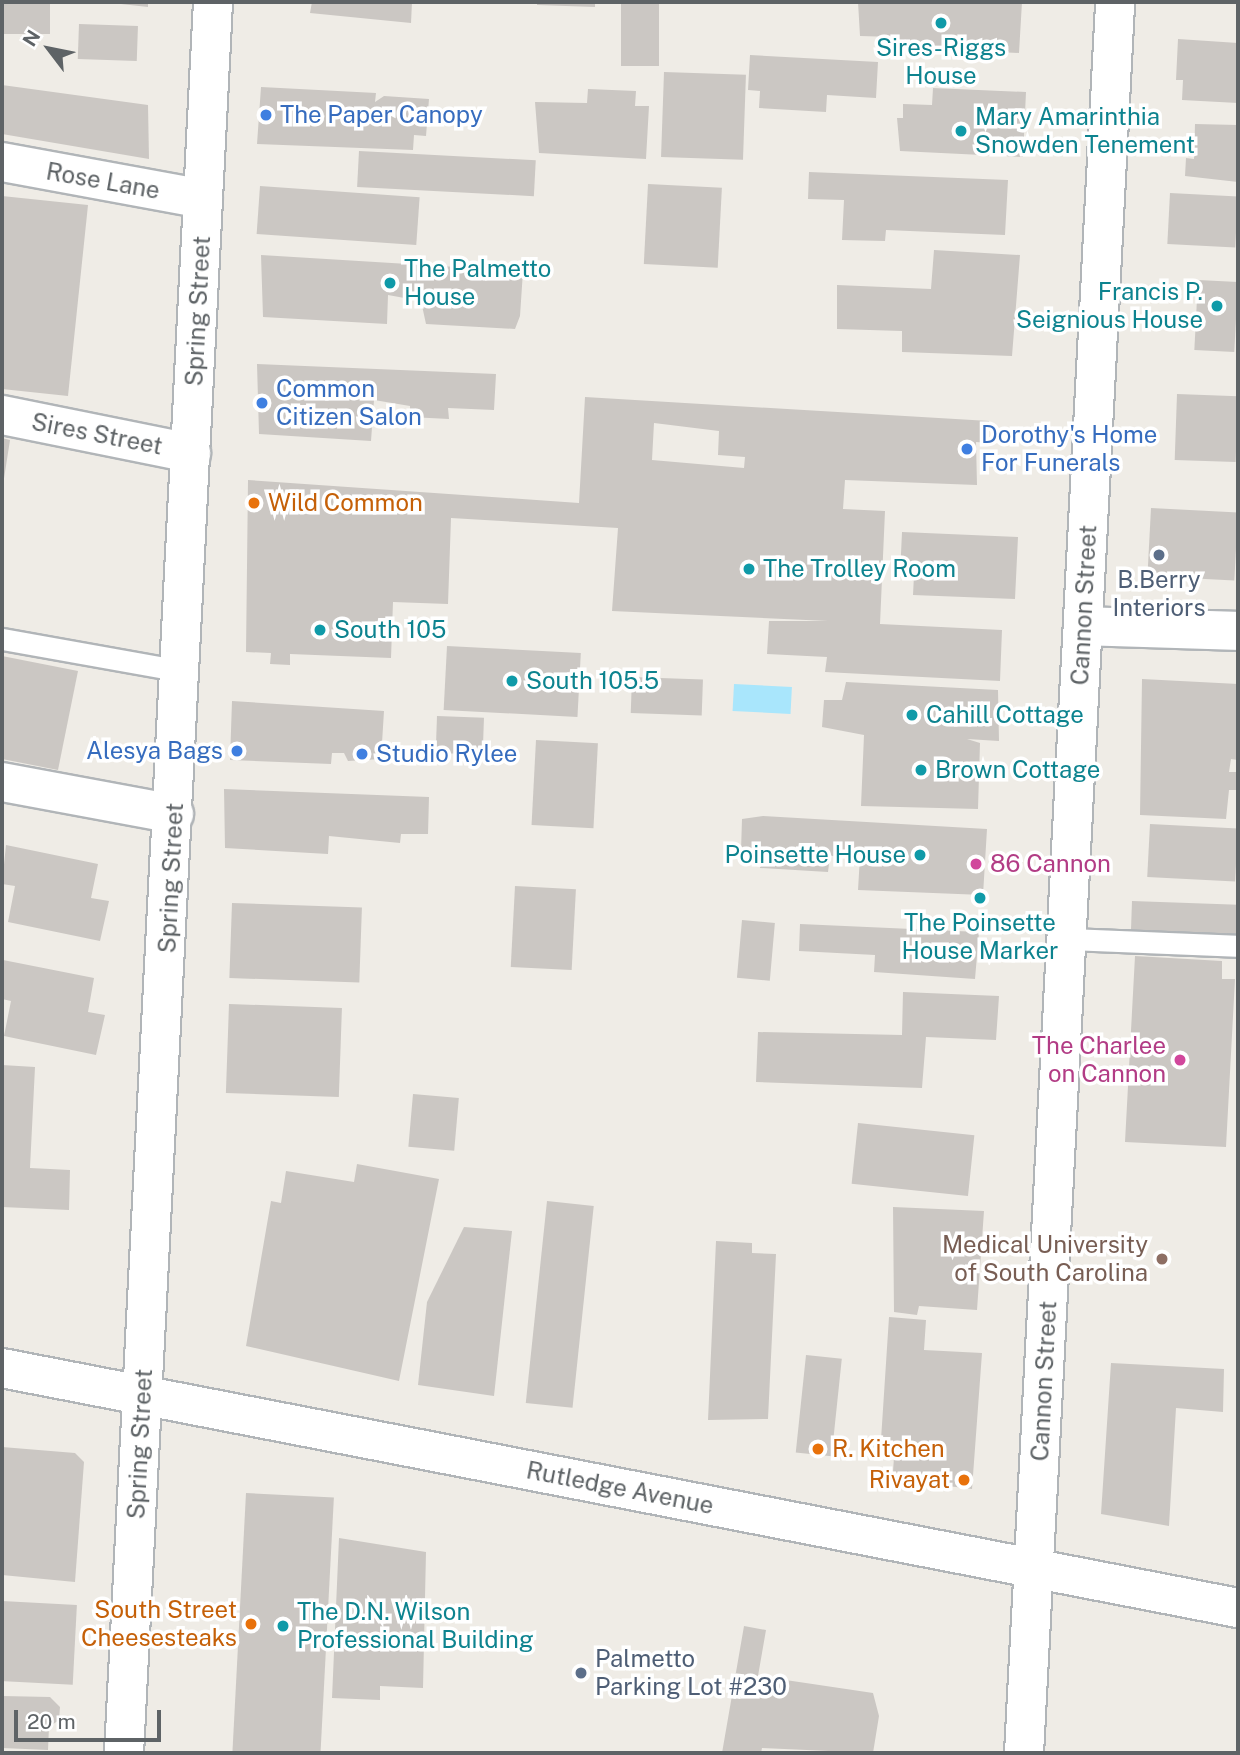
<!DOCTYPE html>
<style>
body{margin:0}
#map{position:relative;width:1240px;height:1755px;overflow:hidden;background:#efece6;font-family:"Public Sans",sans-serif}
div>[style]{position:absolute}
[style*='--x']{left:calc(var(--x)*1px);top:calc(var(--y)*1px);width:calc(var(--w)*1px);rotate:calc(var(--a)*1deg)}
.water>*{inset:0;background:#a9e6fc;transform-origin:0 0}
.building>*{inset:0;background:#cbc7c3;transform-origin:0 0}
.roads{filter:drop-shadow(2px 0 #b1b5b8) drop-shadow(-2px 0 #b1b5b8) drop-shadow(0 2px #b1b5b8) drop-shadow(0 -2px #b1b5b8)}
.service>*{height:21px;margin:-10.5px;padding:0 10.5px;transform-origin:10.5px;border-radius:10.5px;background:#fff}
.minor>*{height:38px;margin:-19px;padding:0 19px;transform-origin:19px;border-radius:19px;background:#fff}
.secondary>*{height:38px;margin:-19px;padding:0 19px;transform-origin:19px;border-radius:19px;background:#fff}
.dots>*{width:19px;height:19px;translate:-50% -50%;box-sizing:border-box;border:4px solid #fff;border-radius:50%}
span{translate:-50% -50%;white-space:nowrap;text-align:center;line-height:1.15;-webkit-text-stroke:7px #fff;paint-order:stroke}
.culture-label{font-size:24px;color:#0d838f}
.left{translate:0 -50%;text-align:left}
.right{translate:-100% -50%;text-align:right}
.shop-label{font-size:24px;color:#366cbe}
.street-label{font-size:24px;color:#5e6366}
.food-label{font-size:24px;color:#c56008}
.service-label{font-size:24px;color:#4e5e75}
.hotel-label{font-size:24px;color:#b23c85}
.education-label{font-size:24px;color:#785e54}
.frame{position:absolute;inset:0;border:4px solid #5e6366;pointer-events:none}
.north{position:absolute;left:14px;top:14px;width:70px;height:70px;-webkit-text-stroke:5px #fff;paint-order:stroke;rotate:302deg;font-size:19px;font-weight:700;line-height:28px;text-align:center;color:#5e6366}
.north::after{content:'';display:block;margin:auto;width:24px;height:32px;background:#5e6366;clip-path:polygon(50% 0,100% 100%,50% 72%,0 100%)}
.scale{position:absolute;left:14px;top:1710px;width:147px;height:32px;box-sizing:border-box;border:4px solid #5e6366;border-top:0;padding-left:9px;font-size:21px;line-height:24px;white-space:nowrap;color:#5e6366;-webkit-text-stroke:5px #fff;paint-order:stroke}
</style>
<div id="map">
<div class="water">
<div style="left:734px;top:684px;width:58px;height:27px;rotate:3deg"></div>
</div>
<div class="building">
<div style="left:2px;top:2px;width:48px;height:32px"></div>
<div style="clip-path:polygon(103px 2px,148px 2px,148px 7px)"></div>
<div style="clip-path:polygon(312px 2px,412px 2px,411px 23px,310px 13px)"></div>
<div style="clip-path:polygon(537px 2px,595px 2px,595px 7px,537px 5px)"></div>
<div style="left:621px;top:2px;width:38px;height:64px"></div>
<div style="clip-path:polygon(858px 2px,1022px 2px,1019px 53px,895px 47px,895px 37px,860px 36px)"></div>
<div style="left:79px;top:24px;width:59px;height:35px;rotate:2deg"></div>
<div style="clip-path:polygon(1178px 39px,1238px 43px,1238px 103px,1182px 100px,1183px 80px,1176px 80px)"></div>
<div style="clip-path:polygon(750px 55px,878px 62px,876px 98px,827px 95px,826px 112px,759px 108px,760px 91px,748px 90px)"></div>
<div style="left:664px;top:72px;width:82px;height:85px;rotate:2deg"></div>
<div style="clip-path:polygon(2px 85px,148px 105px,149px 159px,2px 134px)"></div>
<div style="clip-path:polygon(261px 87px,376px 93px,375px 102px,384px 96px,429px 99px,426px 136px,414px 135px,413px 150px,257px 144px)"></div>
<div style="clip-path:polygon(933px 88px,1026px 92px,1023px 157px,900px 151px,897px 118px,903px 118px,903px 104px,932px 105px)"></div>
<div style="clip-path:polygon(588px 89px,636px 91px,635px 106px,649px 106px,646px 159px,539px 153px,535px 102px,587px 103px)"></div>
<div style="clip-path:polygon(1195px 124px,1238px 125px,1238px 182px,1185px 176px,1186px 158px,1194px 159px)"></div>
<div style="left:359px;top:151px;width:177px;height:36px;rotate:3deg"></div>
<div style="clip-path:polygon(809px 172px,1008px 180px,1005px 235px,886px 230px,885px 241px,842px 240px,844px 200px,808px 199px)"></div>
<div style="left:648px;top:184px;width:74px;height:80px;rotate:3deg"></div>
<div style="left:260px;top:186px;width:160px;height:48px;rotate:4deg"></div>
<div style="left:1170px;top:193px;width:68px;height:51px;rotate:3deg"></div>
<div style="clip-path:polygon(2px 196px,88px 205px,68px 396px,2px 389px)"></div>
<div style="clip-path:polygon(934px 250px,1020px 255px,1012px 356px,902px 352px,902px 331px,837px 329px,837px 285px,931px 289px)"></div>
<div style="clip-path:polygon(261px 255px,523px 271px,520px 316px,515px 329px,426px 324px,421px 301px,388px 295px,387px 324px,263px 317px)"></div>
<div style="left:1198px;top:280px;width:40px;height:70px;rotate:3deg"></div>
<div style="clip-path:polygon(257px 364px,496px 374px,494px 410px,448px 408px,449px 419px,410px 417px,410px 406px,374px 400px,371px 441px,259px 434px)"></div>
<div style="left:1177px;top:394px;width:61px;height:66px;rotate:2deg"></div>
<div style="clip-path:polygon(evenodd,585px 397px,989px 421px,988px 443px,976px 442px,977px 485px,845px 480px,843px 509px,885px 511px,880px 624px,1002px 630px,1000px 681px,825px 672px,827px 657px,767px 654px,769px 621px,828px 621px,612px 611px,618px 528px,451px 518px,448px 604px,393px 602px,391px 658px,290px 654px,290px 665px,270px 664px,271px 653px,246px 652px,248px 480px,579px 503px,585px 397px,654px 423px,719px 431px,718px 455px,745px 457px,744px 468px,652px 460px,654px 423px)"></div>
<div style="clip-path:polygon(2px 438px,10px 440px,3px 485px,2px 485px)"></div>
<div style="left:1151px;top:508px;width:87px;height:68px;rotate:3deg"></div>
<div style="clip-path:polygon(902px 532px,1018px 537px,1015px 599px,913px 595px,914px 575px,900px 575px)"></div>
<div style="left:447px;top:646px;width:134px;height:64px;rotate:3deg"></div>
<div style="clip-path:polygon(2px 656px,78px 671px,58px 770px,2px 759px)"></div>
<div style="left:632px;top:677px;width:71px;height:36px;rotate:2deg"></div>
<div style="clip-path:polygon(1142px 679px,1238px 684px,1238px 760px,1231px 759px,1229px 772px,1238px 772px,1238px 790px,1229px 790px,1226px 819px,1140px 815px)"></div>
<div style="clip-path:polygon(846px 682px,998px 690px,999px 741px,967px 739px,980px 743px,978px 809px,861px 806px,864px 735px,822px 727px,824px 700px,842px 700px)"></div>
<div style="clip-path:polygon(232px 701px,384px 711px,381px 759px,348px 761px,344px 753px,332px 753px,331px 764px,230px 760px)"></div>
<div style="left:437px;top:716px;width:47px;height:37px;rotate:2deg"></div>
<div style="left:536px;top:740px;width:62px;height:85px;rotate:3deg"></div>
<div style="clip-path:polygon(224px 789px,429px 797px,428px 834px,401px 834px,400px 843px,329px 836px,328px 854px,225px 848px)"></div>
<div style="clip-path:polygon(763px 816px,987px 829px,983px 895px,858px 890px,860px 856px,830px 856px,828px 872px,760px 868px,761px 852px,741px 851px,742px 819px)"></div>
<div style="left:1150px;top:824px;width:88px;height:53px;rotate:3deg"></div>
<div style="clip-path:polygon(6px 845px,98px 864px,91px 898px,109px 901px,100px 941px,8px 922px,15px 886px,2px 884px)"></div>
<div style="left:515px;top:886px;width:61px;height:81px;rotate:3deg"></div>
<div style="left:1132px;top:901px;width:106px;height:34px;rotate:2deg"></div>
<div style="left:232px;top:903px;width:130px;height:75px;rotate:2deg"></div>
<div style="left:742px;top:920px;width:33px;height:58px;rotate:5deg"></div>
<div style="clip-path:polygon(800px 924px,979px 932px,975px 979px,874px 972px,875px 955px,799px 951px)"></div>
<div style="clip-path:polygon(1135px 956px,1222px 961px,1222px 979px,1235px 979px,1226px 1147px,1125px 1142px)"></div>
<div style="clip-path:polygon(3px 960px,94px 978px,88px 1012px,105px 1015px,96px 1055px,4px 1036px,11px 1001px,2px 999px)"></div>
<div style="clip-path:polygon(903px 992px,999px 996px,996px 1040px,926px 1037px,922px 1088px,756px 1082px,758px 1032px,902px 1035px)"></div>
<div style="left:229px;top:1004px;width:113px;height:89px;rotate:2deg"></div>
<div style="clip-path:polygon(2px 1065px,35px 1067px,30px 1168px,70px 1170px,69px 1210px,2px 1207px)"></div>
<div style="left:413px;top:1094px;width:46px;height:53px;rotate:5deg"></div>
<div style="left:858px;top:1123px;width:117px;height:61px;rotate:6deg"></div>
<div style="clip-path:polygon(357px 1164px,439px 1179px,399px 1381px,246px 1346px,271px 1201px,281px 1203px,286px 1171px,354px 1182px)"></div>
<div style="left:547px;top:1201px;width:47px;height:203px;rotate:6deg"></div>
<div style="clip-path:polygon(893px 1207px,984px 1211px,977px 1310px,919px 1306px,917px 1315px,894px 1312px)"></div>
<div style="clip-path:polygon(464px 1227px,512px 1231px,494px 1396px,418px 1385px,427px 1302px)"></div>
<div style="clip-path:polygon(716px 1241px,752px 1243px,752px 1253px,776px 1254px,768px 1419px,708px 1420px)"></div>
<div style="clip-path:polygon(889px 1317px,926px 1320px,924px 1350px,982px 1353px,972px 1489px,916px 1482px,893px 1472px,894px 1457px,880px 1455px)"></div>
<div style="left:806px;top:1355px;width:36px;height:98px;rotate:6deg"></div>
<div style="clip-path:polygon(1111px 1363px,1224px 1369px,1223px 1412px,1176px 1408px,1169px 1526px,1101px 1514px)"></div>
<div style="clip-path:polygon(2px 1447px,75px 1453px,84px 1462px,75px 1582px,2px 1575px)"></div>
<div style="left:246px;top:1493px;width:88px;height:260px;rotate:3deg"></div>
<div style="clip-path:polygon(339px 1538px,426px 1552px,423px 1688px,380px 1686px,380px 1700px,332px 1698px)"></div>
<div style="left:2px;top:1601px;width:75px;height:80px;rotate:3deg"></div>
<div style="clip-path:polygon(744px 1626px,766px 1630px,758px 1676px,873px 1693px,879px 1716px,873px 1753px,762px 1748px,761px 1753px,722px 1753px)"></div>
<div style="clip-path:polygon(2px 1696px,50px 1697px,60px 1707px,59px 1720px,49px 1727px,48px 1750px,2px 1748px)"></div>
</div>
<div class="roads">
<div class="service">
<div style="--x:2;--y:639;--w:182;--a:10.1"></div>
<div style="--x:1067;--y:939;--w:171;--a:2.3"></div>
</div>
<div class="minor">
<div style="--x:2;--y:162;--w:204;--a:10.4"></div>
<div style="--x:2;--y:415;--w:193;--a:11.4"></div>
<div style="--x:1083;--y:626;--w:155;--a:1.8"></div>
<div style="--x:2;--y:782;--w:175;--a:10.5"></div>
</div>
<div class="secondary">
<div style="--x:2;--y:1368;--w:1259;--a:10.99"></div>
<div style="--x:124;--y:1753;--w:1753;--a:-87.09"></div>
<div style="--x:1024;--y:1753;--w:1753;--a:-87.02"></div>
</div>
</div>
<div class="dots">
<div style="left:941px;top:23px;background:#0f9aa8"></div>
<div style="left:266px;top:115px;background:#3f7fe0"></div>
<div style="left:961px;top:131px;background:#0f9aa8"></div>
<div style="left:390px;top:283px;background:#0f9aa8"></div>
<div style="left:1217px;top:306px;background:#0f9aa8"></div>
<div style="left:262px;top:403px;background:#3f7fe0"></div>
<div style="left:967px;top:449px;background:#3f7fe0"></div>
<div style="left:254px;top:503px;background:#e8710a"></div>
<div style="left:1159px;top:555px;background:#5c6f8a"></div>
<div style="left:749px;top:569px;background:#0f9aa8"></div>
<div style="left:320px;top:630px;background:#0f9aa8"></div>
<div style="left:512px;top:681px;background:#0f9aa8"></div>
<div style="left:912px;top:715px;background:#0f9aa8"></div>
<div style="left:237px;top:751px;background:#3f7fe0"></div>
<div style="left:362px;top:754px;background:#3f7fe0"></div>
<div style="left:921px;top:770px;background:#0f9aa8"></div>
<div style="left:920px;top:855px;background:#0f9aa8"></div>
<div style="left:976px;top:864px;background:#d1479c"></div>
<div style="left:980px;top:898px;background:#0f9aa8"></div>
<div style="left:1180px;top:1060px;background:#d1479c"></div>
<div style="left:1162px;top:1259px;background:#8d6e63"></div>
<div style="left:818px;top:1449px;background:#e8710a"></div>
<div style="left:964px;top:1480px;background:#e8710a"></div>
<div style="left:251px;top:1624px;background:#e8710a"></div>
<div style="left:283px;top:1626px;background:#0f9aa8"></div>
<div style="left:581px;top:1673px;background:#5c6f8a"></div>
</div>
<div class="culture-label">
<span style="left:941px;top:62px">Sires-Riggs<br>House</span>
<span class="left" style="left:975px;top:131px">Mary Amarinthia<br>Snowden Tenement</span>
<span class="left" style="left:404px;top:283px">The Palmetto<br>House</span>
<span class="right" style="left:1203px;top:306px">Francis P.<br>Seignious House</span>
<span class="left" style="left:763px;top:569px">The Trolley Room</span>
<span class="left" style="left:334px;top:630px">South 105</span>
<span class="left" style="left:526px;top:681px">South 105.5</span>
<span class="left" style="left:926px;top:715px">Cahill Cottage</span>
<span class="left" style="left:935px;top:770px">Brown Cottage</span>
<span class="right" style="left:906px;top:855px">Poinsette House</span>
<span style="left:980px;top:937px">The Poinsette<br>House Marker</span>
<span class="left" style="left:297px;top:1626px">The D.N. Wilson<br>Professional Building</span>
</div>
<div class="shop-label">
<span class="left" style="left:280px;top:115px">The Paper Canopy</span>
<span class="left" style="left:276px;top:403px">Common<br>Citizen Salon</span>
<span class="left" style="left:981px;top:449px">Dorothy's Home<br>For Funerals</span>
<span class="right" style="left:223px;top:751px">Alesya Bags</span>
<span class="left" style="left:376px;top:754px">Studio Rylee</span>
</div>
<div class="street-label">
<span style="left:103px;top:181px;rotate:10deg">Rose Lane</span>
<span style="left:198px;top:311px;rotate:-87deg">Spring Street</span>
<span style="left:97px;top:434px;rotate:11deg">Sires Street</span>
<span style="left:1084px;top:605px;rotate:-87deg">Cannon Street</span>
<span style="left:171px;top:878px;rotate:-87deg">Spring Street</span>
<span style="left:1044px;top:1381px;rotate:-87deg">Cannon Street</span>
<span style="left:140px;top:1444px;rotate:-87deg">Spring Street</span>
<span style="left:620px;top:1488px;rotate:11deg">Rutledge Avenue</span>
</div>
<div class="food-label">
<span class="left" style="left:268px;top:503px">Wild Common</span>
<span class="left" style="left:832px;top:1449px">R. Kitchen</span>
<span class="right" style="left:950px;top:1480px">Rivayat</span>
<span class="right" style="left:237px;top:1624px">South Street<br>Cheesesteaks</span>
</div>
<div class="service-label">
<span style="left:1159px;top:594px">B.Berry<br>Interiors</span>
<span class="left" style="left:595px;top:1673px">Palmetto<br>Parking Lot #230</span>
</div>
<div class="hotel-label">
<span class="left" style="left:990px;top:864px">86 Cannon</span>
<span class="right" style="left:1166px;top:1060px">The Charlee<br>on Cannon</span>
</div>
<div class="education-label">
<span class="right" style="left:1148px;top:1259px">Medical University<br>of South Carolina</span>
</div>
<div class="frame"></div>
<div class="north">N</div>
<div class="scale">20 m</div>
</div>
